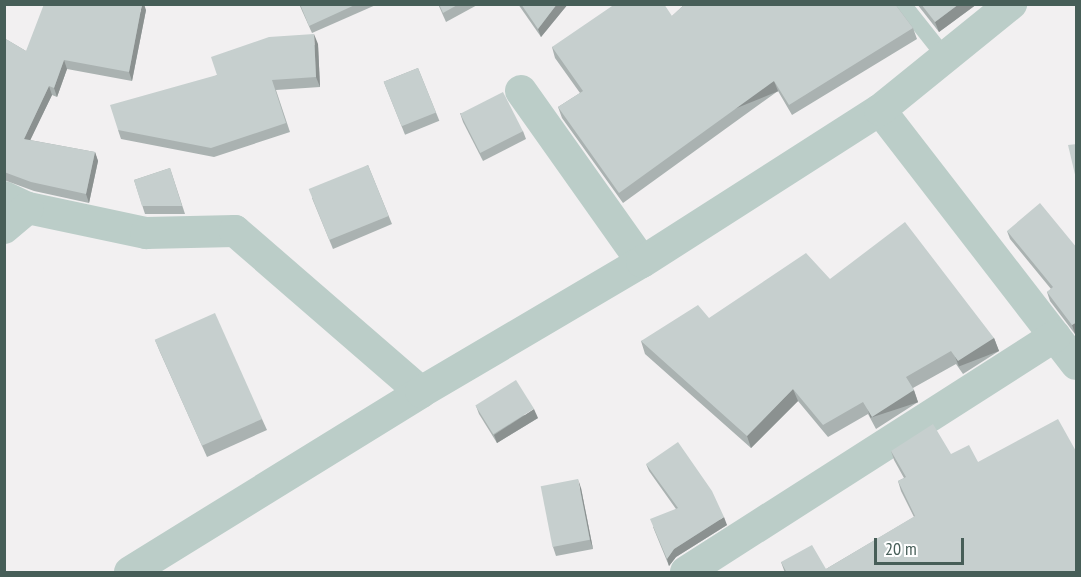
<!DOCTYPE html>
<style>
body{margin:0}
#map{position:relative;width:1081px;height:577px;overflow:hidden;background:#f2f0f1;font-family:"PT Sans Narrow",sans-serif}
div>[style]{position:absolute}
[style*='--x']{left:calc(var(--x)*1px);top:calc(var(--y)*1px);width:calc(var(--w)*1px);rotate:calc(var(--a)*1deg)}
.lane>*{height:16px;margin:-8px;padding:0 8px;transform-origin:8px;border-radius:8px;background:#bbcdc8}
.street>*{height:32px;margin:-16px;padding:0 16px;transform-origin:16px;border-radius:16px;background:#bbcdc8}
.wall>*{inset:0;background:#aab2b1;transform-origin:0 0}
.shaded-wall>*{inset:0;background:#8b9190;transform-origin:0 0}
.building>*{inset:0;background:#c6cfce;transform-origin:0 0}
span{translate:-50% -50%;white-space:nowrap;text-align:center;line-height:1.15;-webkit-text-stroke:4.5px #fff;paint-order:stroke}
.frame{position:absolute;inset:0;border:6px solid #475e58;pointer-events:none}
.scale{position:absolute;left:874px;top:538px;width:90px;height:27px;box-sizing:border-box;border:3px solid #475e58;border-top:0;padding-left:8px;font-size:18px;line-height:21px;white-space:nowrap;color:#475e58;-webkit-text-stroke:4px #fff;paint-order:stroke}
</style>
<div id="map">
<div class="lane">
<div style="--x:903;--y:4;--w:68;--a:51.6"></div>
</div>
<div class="street">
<div style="--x:521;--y:91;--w:209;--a:54.7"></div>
<div style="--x:880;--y:110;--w:321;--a:52.3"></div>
<div style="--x:4;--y:197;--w:26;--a:25"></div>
<div style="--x:28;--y:208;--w:121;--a:12"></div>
<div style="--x:146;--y:233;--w:89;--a:-1.3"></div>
<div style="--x:235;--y:231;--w:246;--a:40.9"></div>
<div style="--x:4;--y:228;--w:31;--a:-40"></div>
<div style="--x:130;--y:572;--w:342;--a:-31.7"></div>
<div style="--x:421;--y:392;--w:256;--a:-30.5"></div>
<div style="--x:642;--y:262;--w:282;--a:-32.6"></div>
<div style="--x:880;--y:110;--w:169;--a:-39"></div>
<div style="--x:686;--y:572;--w:438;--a:-32.6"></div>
</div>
<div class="wall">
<div style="clip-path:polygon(299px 4px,378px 4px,312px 33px)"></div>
<div style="clip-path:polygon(438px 4px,479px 4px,446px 22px)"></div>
<div style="clip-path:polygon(518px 4px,568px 4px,541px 37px)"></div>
<div style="clip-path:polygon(685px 4px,895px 4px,913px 28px,917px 39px,792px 115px,778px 91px,623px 203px,562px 118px,558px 107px,580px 93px,555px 58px,552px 47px,672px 16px)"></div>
<div style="clip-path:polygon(917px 4px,977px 4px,939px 32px)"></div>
<div style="clip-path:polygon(146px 10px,132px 81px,67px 69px,57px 97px,52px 95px,30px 140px,95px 152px,98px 161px,89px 203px,34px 191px,4px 180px,4px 38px,26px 51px)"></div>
<div style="clip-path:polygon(318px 44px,320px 87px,276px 90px,290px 132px,214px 157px,121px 139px,118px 130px,217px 75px)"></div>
<div style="left:418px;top:68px;width:57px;height:37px;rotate:68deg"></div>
<div style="clip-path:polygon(460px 113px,523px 131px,526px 139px,483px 161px,463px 122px)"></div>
<div style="clip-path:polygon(368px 165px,392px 224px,333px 249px,312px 198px)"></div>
<div style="clip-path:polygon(170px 168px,185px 214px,145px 214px,134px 180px)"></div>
<div style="clip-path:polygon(1007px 231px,1077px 248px,1077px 333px,1075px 334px,1050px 301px,1047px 292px,1051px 289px,1010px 239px)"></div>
<div style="clip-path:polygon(830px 279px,994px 338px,999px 351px,963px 374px,956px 364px,913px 388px,918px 402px,876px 429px,868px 414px,828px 437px,798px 401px,751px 448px,645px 354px,641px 341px)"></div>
<div style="clip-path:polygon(155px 340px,262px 419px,267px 430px,207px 457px,160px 352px)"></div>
<div style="clip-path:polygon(476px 406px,538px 418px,497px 443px,479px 414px)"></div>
<div style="clip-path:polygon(891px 451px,951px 454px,978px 462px,1077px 573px,785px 573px,781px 562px,826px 569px,914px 517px,901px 491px,898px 481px,904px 478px,894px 460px)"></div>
<div style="clip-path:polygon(646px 464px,727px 525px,676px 557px,669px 566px,653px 527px,676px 509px,649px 471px)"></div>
<div style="clip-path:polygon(581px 488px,593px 549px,556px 556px,553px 547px)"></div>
</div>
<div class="shaded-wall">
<div style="clip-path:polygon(142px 4px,144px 4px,146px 10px,132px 81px,129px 72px)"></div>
<div style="clip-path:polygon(557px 4px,568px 4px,541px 37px,538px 29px)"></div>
<div style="clip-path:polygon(959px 4px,977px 4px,939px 32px,935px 22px)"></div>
<div style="clip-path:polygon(314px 34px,318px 44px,320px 87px,316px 77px)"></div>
<div style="clip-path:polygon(64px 60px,67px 69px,57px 97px,54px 88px)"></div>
<div style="left:774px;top:81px;width:11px;height:191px;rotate:68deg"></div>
<div style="clip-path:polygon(49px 86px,52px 95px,27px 147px,24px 139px)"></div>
<div style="clip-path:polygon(95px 152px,98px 161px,89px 203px,86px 194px)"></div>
<div style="clip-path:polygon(1077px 322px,1077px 333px,1075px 334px,1072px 325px)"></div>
<div style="left:994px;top:338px;width:14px;height:43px;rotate:69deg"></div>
<div style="clip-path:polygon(793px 389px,798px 401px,751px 448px,747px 436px)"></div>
<div style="left:914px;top:390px;width:13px;height:50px;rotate:72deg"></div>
<div style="clip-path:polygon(534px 409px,538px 418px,497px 443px,494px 435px)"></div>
<div style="clip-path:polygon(578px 479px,581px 488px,593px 549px,590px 540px)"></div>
<div style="clip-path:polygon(724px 517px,727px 525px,676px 557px,669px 566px,667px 559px,674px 549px)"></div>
</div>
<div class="building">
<div style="clip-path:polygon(44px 4px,142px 4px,129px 72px,64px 60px,54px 88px,49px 86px,24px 139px,95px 152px,86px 194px,31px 182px,4px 172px,4px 38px,26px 51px)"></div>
<div style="clip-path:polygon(300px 4px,357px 4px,309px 26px)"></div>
<div style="clip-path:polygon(439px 4px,459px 4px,443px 13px)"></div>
<div style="clip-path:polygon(521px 4px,557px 4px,538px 29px)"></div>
<div style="clip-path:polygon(615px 4px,664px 4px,672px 16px,685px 4px,895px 4px,913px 28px,789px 105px,774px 81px,619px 193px,558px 107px,583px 91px,552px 47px)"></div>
<div style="clip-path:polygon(921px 4px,959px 4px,935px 22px)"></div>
<div style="clip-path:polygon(314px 34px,316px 77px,272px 80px,286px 123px,211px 148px,118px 130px,110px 105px,217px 75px,211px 57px,269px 37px)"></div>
<div style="left:418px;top:68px;width:48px;height:37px;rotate:68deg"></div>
<div style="left:503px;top:92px;width:44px;height:48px;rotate:63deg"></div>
<div style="clip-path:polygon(1077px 144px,1077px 183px,1068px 145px)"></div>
<div style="left:368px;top:165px;width:55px;height:64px;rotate:68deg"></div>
<div style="clip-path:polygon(170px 168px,182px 206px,142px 206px,134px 180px)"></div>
<div style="clip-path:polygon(1040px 203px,1077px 248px,1077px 322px,1072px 325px,1047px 292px,1053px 287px,1007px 231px)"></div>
<div style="clip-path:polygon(905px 222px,994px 338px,958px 361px,951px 351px,906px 377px,914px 390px,872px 417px,863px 402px,823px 425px,793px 389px,747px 436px,641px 341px,698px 305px,709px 318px,806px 253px,830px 279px)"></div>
<div style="left:215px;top:313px;width:116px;height:66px;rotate:66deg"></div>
<div style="left:516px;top:380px;width:34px;height:48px;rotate:58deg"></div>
<div style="clip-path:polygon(1058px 419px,1077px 453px,1077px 573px,787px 573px,781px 562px,812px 545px,826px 569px,915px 516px,898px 481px,906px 477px,891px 451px,933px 424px,951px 454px,969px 445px,978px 462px)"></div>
<div style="clip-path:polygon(678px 442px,712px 491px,724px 517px,674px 549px,667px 559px,650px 519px,678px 508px,646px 464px)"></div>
<div style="left:578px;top:479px;width:62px;height:38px;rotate:79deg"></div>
</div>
<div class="frame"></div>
<div class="scale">20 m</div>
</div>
